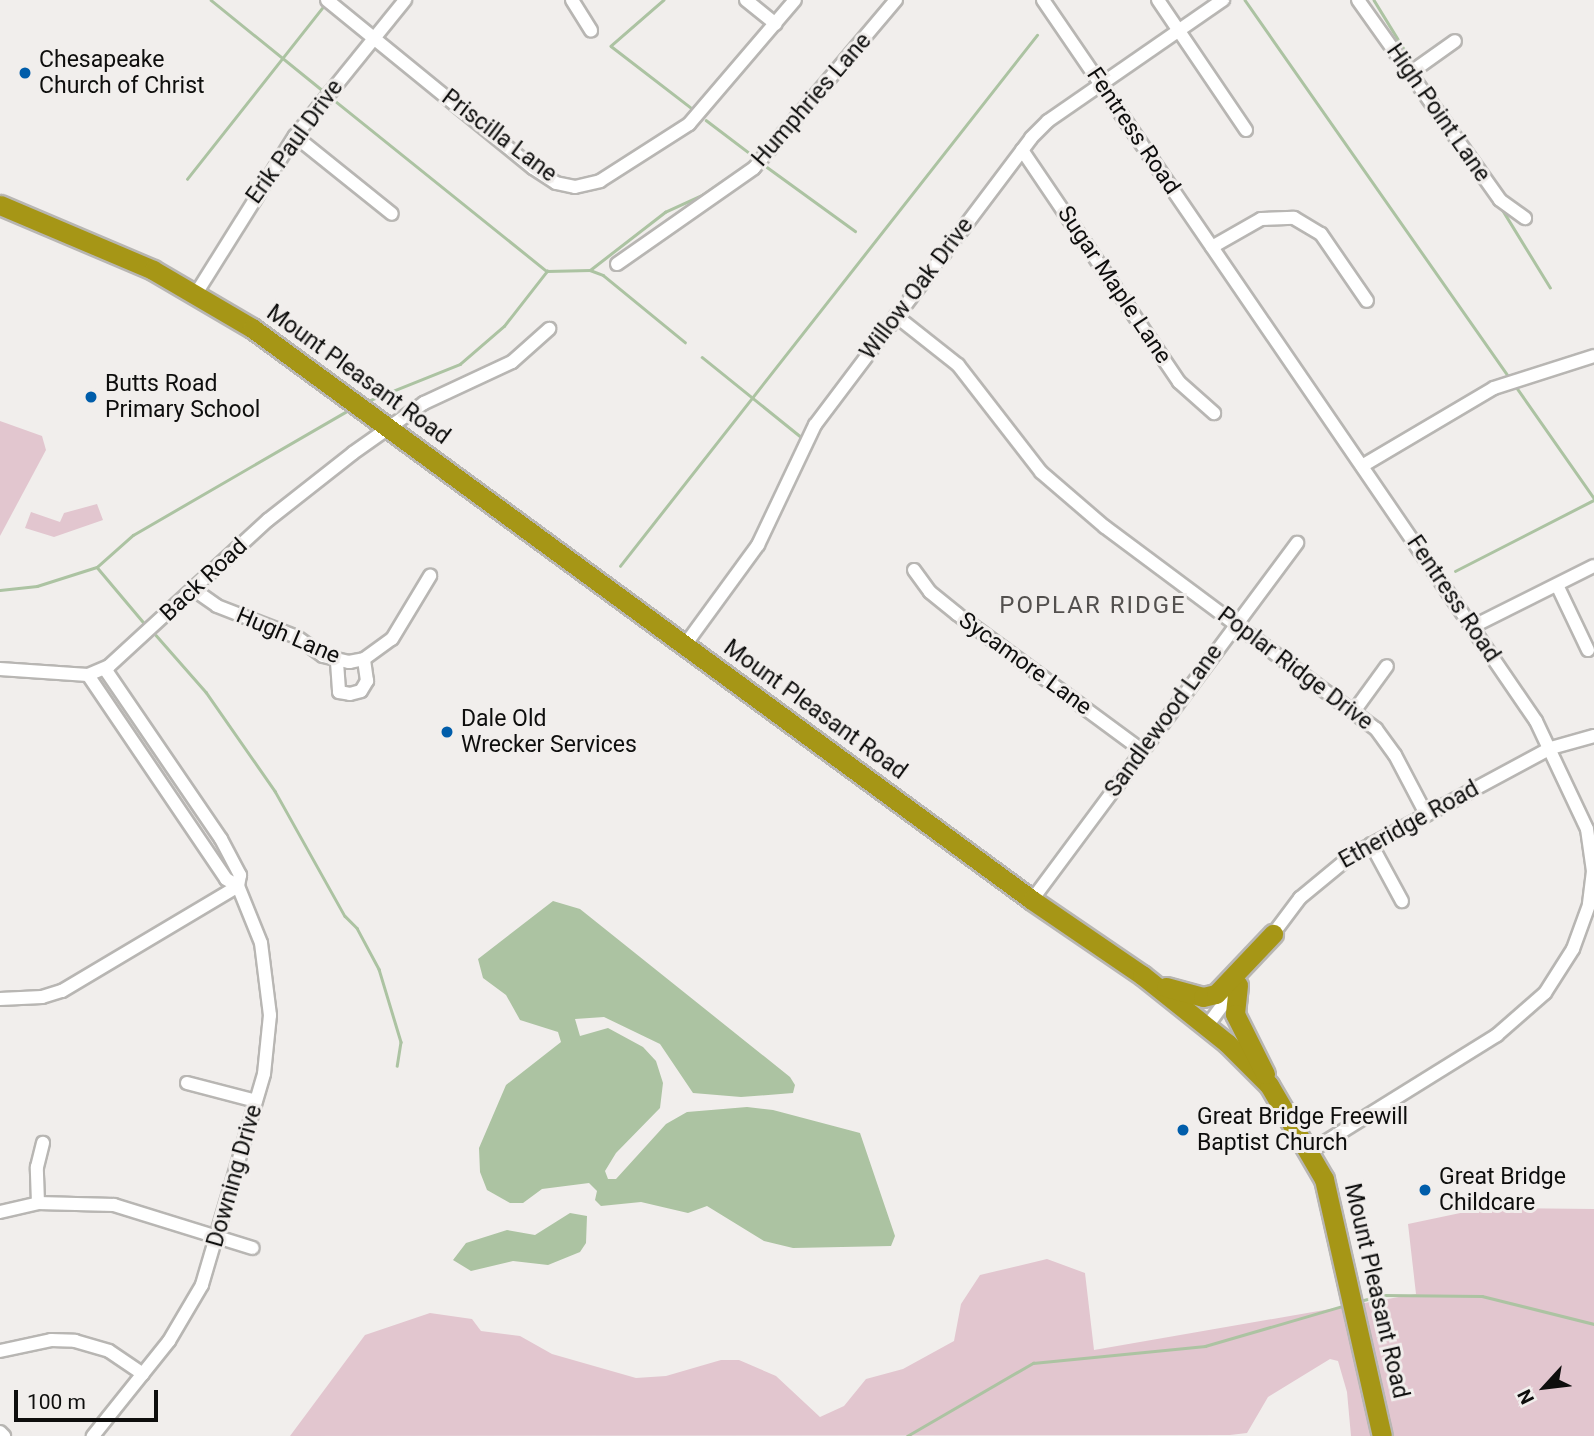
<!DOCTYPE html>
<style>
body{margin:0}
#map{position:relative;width:1594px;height:1436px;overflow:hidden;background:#f1eeec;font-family:Roboto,sans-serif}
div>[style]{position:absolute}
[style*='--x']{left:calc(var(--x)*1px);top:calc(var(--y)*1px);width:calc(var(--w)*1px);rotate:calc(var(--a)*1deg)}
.green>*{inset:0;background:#e2c6cf}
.water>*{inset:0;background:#acc3a2}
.stream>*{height:2.5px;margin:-1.25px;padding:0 1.25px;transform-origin:1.25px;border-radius:1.25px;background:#acc3a2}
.roads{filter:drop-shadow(2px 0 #b8b6b3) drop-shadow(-2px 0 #b8b6b3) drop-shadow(0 2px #b8b6b3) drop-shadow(0 -2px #b8b6b3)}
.minor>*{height:12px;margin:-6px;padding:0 6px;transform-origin:6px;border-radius:6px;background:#fff}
.highway>*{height:19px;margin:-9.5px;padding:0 9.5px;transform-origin:9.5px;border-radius:9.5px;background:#a69616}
.dots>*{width:19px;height:19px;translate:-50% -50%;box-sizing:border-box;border:4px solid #f1eeec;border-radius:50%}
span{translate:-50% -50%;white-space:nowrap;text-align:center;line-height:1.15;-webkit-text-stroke:6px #f1eeec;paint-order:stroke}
.poi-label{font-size:23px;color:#0e0e0d}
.left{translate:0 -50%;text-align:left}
.street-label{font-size:23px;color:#0e0e0d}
.neighbourhood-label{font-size:24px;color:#53504e;letter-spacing:2px}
.north{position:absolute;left:1510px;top:1352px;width:70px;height:70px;-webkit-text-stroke:5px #f1eeec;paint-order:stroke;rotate:243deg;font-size:19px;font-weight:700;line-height:28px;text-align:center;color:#0e0e0d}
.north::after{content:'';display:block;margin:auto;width:24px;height:32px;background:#0e0e0d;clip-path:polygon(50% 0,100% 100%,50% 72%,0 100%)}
.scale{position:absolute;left:14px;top:1390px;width:144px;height:32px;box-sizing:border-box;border:4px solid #0e0e0d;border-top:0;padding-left:9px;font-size:21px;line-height:24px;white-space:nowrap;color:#0e0e0d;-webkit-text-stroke:5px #f1eeec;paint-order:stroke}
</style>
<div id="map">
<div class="green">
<div style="clip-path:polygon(0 421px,42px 436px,46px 450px,0 536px)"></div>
<div style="clip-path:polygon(97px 504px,103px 520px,54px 537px,25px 528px,31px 512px,60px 522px,64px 513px)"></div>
<div style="clip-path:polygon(1484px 1208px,1594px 1209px,1594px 1436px,1351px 1436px,1347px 1392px,1338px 1361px,1330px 1359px,1268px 1397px,1247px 1433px,1230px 1435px,290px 1436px,365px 1335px,430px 1313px,472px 1319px,481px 1331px,520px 1336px,552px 1354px,636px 1378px,666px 1376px,721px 1360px,739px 1360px,776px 1376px,820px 1417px,844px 1406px,866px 1379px,903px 1369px,954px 1341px,961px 1304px,980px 1275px,1047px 1259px,1085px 1273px,1094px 1350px,1416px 1294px,1408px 1224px)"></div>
</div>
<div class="water">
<div style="clip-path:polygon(553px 901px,580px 909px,790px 1077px,795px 1085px,793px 1093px,741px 1097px,693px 1093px,660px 1044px,604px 1017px,575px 1019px,580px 1036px,608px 1028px,643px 1047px,656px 1061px,663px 1083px,660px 1108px,616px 1153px,605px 1171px,608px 1179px,616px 1179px,666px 1124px,687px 1112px,747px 1107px,773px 1110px,860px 1133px,895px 1236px,891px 1246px,793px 1248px,764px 1241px,707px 1206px,688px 1213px,641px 1202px,601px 1206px,595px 1200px,597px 1191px,589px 1183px,542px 1189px,523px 1203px,510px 1203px,487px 1190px,480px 1172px,479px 1148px,506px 1085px,561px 1042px,558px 1032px,520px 1020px,506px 995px,483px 978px,478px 959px)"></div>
<div style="clip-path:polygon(570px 1213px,587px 1216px,586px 1243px,580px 1252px,548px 1265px,513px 1261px,471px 1271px,453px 1260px,466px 1243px,507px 1230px,535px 1235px)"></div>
</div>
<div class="stream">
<div style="--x:211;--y:0;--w:143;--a:39"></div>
<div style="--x:664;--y:0;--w:70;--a:139"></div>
<div style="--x:611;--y:46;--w:105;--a:37.6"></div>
<div style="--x:1245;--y:0;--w:457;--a:55"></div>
<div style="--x:1374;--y:0;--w:73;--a:58.5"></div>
<div style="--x:1420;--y:75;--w:17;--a:57"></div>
<div style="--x:334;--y:100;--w:273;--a:38.8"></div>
<div style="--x:547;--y:271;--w:43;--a:-1.3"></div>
<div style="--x:590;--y:270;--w:14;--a:21"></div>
<div style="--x:603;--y:275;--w:106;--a:39.3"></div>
<div style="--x:706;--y:120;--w:63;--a:37.2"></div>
<div style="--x:767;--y:167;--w:109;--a:36"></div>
<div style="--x:187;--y:179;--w:219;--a:-51.7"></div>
<div style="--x:1502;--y:209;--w:92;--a:58.4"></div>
<div style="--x:590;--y:270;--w:95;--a:-37.7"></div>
<div style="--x:665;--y:212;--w:41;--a:-24.7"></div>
<div style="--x:702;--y:195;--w:60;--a:-34.2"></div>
<div style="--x:702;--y:357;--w:127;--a:38.9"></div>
<div style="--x:1517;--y:388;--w:134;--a:55"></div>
<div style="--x:368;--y:401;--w:99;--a:-21.9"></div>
<div style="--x:460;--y:364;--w:58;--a:-40.8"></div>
<div style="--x:504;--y:326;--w:70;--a:-52"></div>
<div style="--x:620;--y:566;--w:675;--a:-51.86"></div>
<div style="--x:97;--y:567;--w:75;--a:49.9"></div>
<div style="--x:1455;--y:571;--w:156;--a:-27.1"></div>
<div style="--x:0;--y:590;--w:37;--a:-6"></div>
<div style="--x:37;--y:586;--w:63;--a:-17.6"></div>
<div style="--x:97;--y:567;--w:48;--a:-41.6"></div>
<div style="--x:133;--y:535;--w:250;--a:-30.1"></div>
<div style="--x:156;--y:635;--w:76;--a:48.7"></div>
<div style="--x:206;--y:692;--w:121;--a:55.1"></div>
<div style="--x:275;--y:791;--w:143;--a:60.8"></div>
<div style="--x:345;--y:916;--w:17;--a:45"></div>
<div style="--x:357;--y:928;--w:47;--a:61.8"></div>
<div style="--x:379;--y:969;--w:76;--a:73.2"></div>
<div style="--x:401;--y:1042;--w:24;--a:99"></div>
<div style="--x:1360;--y:1301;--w:24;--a:-15"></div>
<div style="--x:1383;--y:1295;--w:99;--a:0.6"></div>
<div style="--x:1482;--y:1296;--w:115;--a:14"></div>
<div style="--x:907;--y:1436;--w:146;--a:-30.1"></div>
<div style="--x:1033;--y:1363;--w:173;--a:-5.6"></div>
<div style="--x:1205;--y:1346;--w:144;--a:-16.2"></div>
</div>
<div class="roads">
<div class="minor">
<div style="--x:327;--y:0;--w:266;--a:39.2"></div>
<div style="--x:533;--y:168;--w:27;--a:33"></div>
<div style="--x:556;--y:183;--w:19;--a:12"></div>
<div style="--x:575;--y:187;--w:26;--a:-13"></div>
<div style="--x:600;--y:181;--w:106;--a:-32.6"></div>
<div style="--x:689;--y:124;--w:163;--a:-49.5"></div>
<div style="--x:572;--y:0;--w:36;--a:58"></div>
<div style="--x:746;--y:0;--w:38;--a:39"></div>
<div style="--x:1043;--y:0;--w:873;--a:55.64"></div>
<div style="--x:1536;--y:721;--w:119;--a:64.7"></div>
<div style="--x:1587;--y:829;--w:42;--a:81.9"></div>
<div style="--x:1593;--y:871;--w:34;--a:97"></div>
<div style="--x:1589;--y:905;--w:47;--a:110"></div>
<div style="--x:1573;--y:949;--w:52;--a:122.5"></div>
<div style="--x:1545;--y:993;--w:64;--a:138.8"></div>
<div style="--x:1497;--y:1035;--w:219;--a:148.1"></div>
<div style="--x:1158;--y:0;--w:157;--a:55.9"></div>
<div style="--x:1358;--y:0;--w:245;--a:54.6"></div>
<div style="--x:1500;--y:200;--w:31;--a:36"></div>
<div style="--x:1410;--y:73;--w:55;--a:-35.4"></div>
<div style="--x:295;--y:136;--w:124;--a:38.8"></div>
<div style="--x:1022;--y:150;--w:280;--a:55.9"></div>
<div style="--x:1179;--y:382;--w:47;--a:41.5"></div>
<div style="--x:1212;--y:247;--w:56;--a:-29.7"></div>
<div style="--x:1261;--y:219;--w:33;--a:-2"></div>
<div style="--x:1294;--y:218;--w:31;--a:31"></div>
<div style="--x:1321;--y:234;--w:81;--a:55.5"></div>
<div style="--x:617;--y:264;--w:167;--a:-35"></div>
<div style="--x:754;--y:168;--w:220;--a:-49.8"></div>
<div style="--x:197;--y:292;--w:184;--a:-57.9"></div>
<div style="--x:295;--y:136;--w:175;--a:-51"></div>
<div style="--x:896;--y:316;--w:79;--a:38.3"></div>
<div style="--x:958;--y:365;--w:135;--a:52.2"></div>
<div style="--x:1041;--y:472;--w:84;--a:40.7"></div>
<div style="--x:1105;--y:527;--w:338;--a:36.7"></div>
<div style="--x:1376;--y:729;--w:32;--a:54"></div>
<div style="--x:1395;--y:755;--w:67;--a:62.3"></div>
<div style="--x:1362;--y:466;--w:153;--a:-30.6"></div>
<div style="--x:1494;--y:388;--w:105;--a:-17.7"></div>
<div style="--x:914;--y:570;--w:27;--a:54"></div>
<div style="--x:930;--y:592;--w:35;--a:39"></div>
<div style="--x:957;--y:614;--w:231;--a:36.4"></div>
<div style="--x:1557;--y:585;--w:72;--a:64.5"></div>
<div style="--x:193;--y:589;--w:29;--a:35"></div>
<div style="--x:217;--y:606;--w:86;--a:21.2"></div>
<div style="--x:297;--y:637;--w:32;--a:36"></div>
<div style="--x:323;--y:656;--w:27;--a:13"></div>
<div style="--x:349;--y:662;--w:15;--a:-11"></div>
<div style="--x:364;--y:659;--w:34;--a:-36"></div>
<div style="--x:392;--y:639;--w:74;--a:-58.9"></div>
<div style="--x:1472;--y:627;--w:136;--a:-26.6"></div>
<div style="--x:685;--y:645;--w:124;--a:-53.9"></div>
<div style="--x:758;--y:545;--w:133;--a:-64.6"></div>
<div style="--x:815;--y:425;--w:359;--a:-53"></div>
<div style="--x:1031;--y:138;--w:24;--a:-45"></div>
<div style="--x:1048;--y:121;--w:213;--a:-34.7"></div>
<div style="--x:337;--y:662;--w:30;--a:86"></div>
<div style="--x:339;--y:692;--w:11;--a:10"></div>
<div style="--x:350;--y:694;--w:11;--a:-15"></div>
<div style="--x:361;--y:691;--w:12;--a:-59"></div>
<div style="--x:367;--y:681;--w:22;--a:-98"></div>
<div style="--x:0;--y:669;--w:88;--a:3.9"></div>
<div style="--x:88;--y:675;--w:23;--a:-23"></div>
<div style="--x:109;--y:666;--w:216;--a:-42.6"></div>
<div style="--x:268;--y:520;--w:108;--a:-38.2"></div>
<div style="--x:353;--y:453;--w:87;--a:-35.2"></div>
<div style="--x:424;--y:403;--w:97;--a:-25"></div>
<div style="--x:512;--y:362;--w:50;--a:-41.7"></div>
<div style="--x:105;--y:669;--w:206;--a:55.7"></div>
<div style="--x:221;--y:839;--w:41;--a:62.2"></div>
<div style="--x:240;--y:875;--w:11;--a:100"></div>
<div style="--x:88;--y:675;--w:246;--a:55.9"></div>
<div style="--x:226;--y:879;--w:14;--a:30"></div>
<div style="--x:238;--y:886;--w:61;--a:68"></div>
<div style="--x:261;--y:943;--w:73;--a:82.9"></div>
<div style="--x:270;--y:1015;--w:59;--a:95.8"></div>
<div style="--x:264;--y:1074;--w:220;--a:106.4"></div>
<div style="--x:202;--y:1285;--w:65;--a:120.5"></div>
<div style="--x:169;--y:1341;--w:122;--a:128.7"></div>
<div style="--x:1355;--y:710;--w:54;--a:-54"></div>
<div style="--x:1371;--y:844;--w:65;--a:61.5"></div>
<div style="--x:1032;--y:900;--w:445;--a:-53.4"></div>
<div style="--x:1270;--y:938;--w:50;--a:-53.1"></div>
<div style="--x:1300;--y:898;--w:67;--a:-39.6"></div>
<div style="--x:1352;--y:855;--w:226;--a:-28.3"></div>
<div style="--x:1551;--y:748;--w:45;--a:-15.6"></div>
<div style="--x:0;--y:999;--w:42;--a:-2.7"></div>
<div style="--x:42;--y:997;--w:21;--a:-17"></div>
<div style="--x:62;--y:991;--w:205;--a:-30.8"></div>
<div style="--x:1207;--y:1026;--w:49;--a:-53.4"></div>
<div style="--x:187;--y:1083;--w:71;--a:14.6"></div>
<div style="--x:38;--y:1203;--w:36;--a:-92"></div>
<div style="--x:37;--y:1167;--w:25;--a:-76"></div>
<div style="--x:0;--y:1212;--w:39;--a:-13"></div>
<div style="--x:38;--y:1203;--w:76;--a:1.5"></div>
<div style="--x:114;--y:1205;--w:145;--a:17.2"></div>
<div style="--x:0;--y:1351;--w:52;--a:-12.2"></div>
<div style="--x:51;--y:1340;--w:24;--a:2"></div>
<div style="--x:75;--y:1341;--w:35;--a:16"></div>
<div style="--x:109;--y:1351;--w:41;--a:34.1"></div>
<div style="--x:0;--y:1432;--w:6;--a:45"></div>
</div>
<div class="highway">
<div style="--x:0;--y:205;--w:166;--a:23"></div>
<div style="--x:153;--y:270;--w:115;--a:30.4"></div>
<div style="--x:252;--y:328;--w:967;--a:36.25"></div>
<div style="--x:1032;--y:900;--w:133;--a:34.3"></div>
<div style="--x:1142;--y:975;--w:109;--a:38.7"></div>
<div style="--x:1227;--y:1043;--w:59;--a:45"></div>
<div style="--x:1269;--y:1085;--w:109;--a:59.7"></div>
<div style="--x:1324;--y:1179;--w:263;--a:77.3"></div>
<div style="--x:1238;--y:985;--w:29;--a:96"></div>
<div style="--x:1235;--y:1014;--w:67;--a:63.4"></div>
<div style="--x:1166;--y:987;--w:38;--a:15"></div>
<div style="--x:1203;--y:997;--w:13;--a:-13"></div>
<div style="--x:1216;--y:994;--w:83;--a:-46.5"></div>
</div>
</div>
<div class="dots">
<div style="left:25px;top:73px;background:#005daa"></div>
<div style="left:91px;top:397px;background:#005daa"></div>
<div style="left:447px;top:732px;background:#005daa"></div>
<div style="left:1183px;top:1130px;background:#005daa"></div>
<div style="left:1425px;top:1190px;background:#005daa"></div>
</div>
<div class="poi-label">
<span class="left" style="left:39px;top:73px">Chesapeake<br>Church of Christ</span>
<span class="left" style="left:105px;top:397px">Butts Road<br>Primary School</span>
<span class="left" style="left:461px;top:732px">Dale Old<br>Wrecker Services</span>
<span class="left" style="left:1197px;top:1130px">Great Bridge Freewill<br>Baptist Church</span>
<span class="left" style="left:1439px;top:1190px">Great Bridge<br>Childcare</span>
</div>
<div class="street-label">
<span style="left:812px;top:100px;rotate:-49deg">Humphries Lane</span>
<span style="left:1438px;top:113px;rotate:55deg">High Point Lane</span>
<span style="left:1133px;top:131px;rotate:56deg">Fentress Road</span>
<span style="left:499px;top:136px;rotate:37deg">Priscilla Lane</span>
<span style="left:295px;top:142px;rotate:-54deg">Erik Paul Drive</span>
<span style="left:1114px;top:285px;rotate:56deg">Sugar Maple Lane</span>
<span style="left:917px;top:289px;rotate:-53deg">Willow Oak Drive</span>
<span style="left:358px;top:375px;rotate:36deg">Mount Pleasant Road</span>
<span style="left:204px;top:580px;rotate:-43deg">Back Road</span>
<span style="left:1453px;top:599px;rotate:56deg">Fentress Road</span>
<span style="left:288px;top:636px;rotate:23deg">Hugh Lane</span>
<span style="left:1025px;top:664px;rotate:36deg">Sycamore Lane</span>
<span style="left:1295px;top:669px;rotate:37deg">Poplar Ridge Drive</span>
<span style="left:815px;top:710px;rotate:36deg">Mount Pleasant Road</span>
<span style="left:1164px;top:721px;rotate:-54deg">Sandlewood Lane</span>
<span style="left:1409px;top:825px;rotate:-29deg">Etheridge Road</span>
<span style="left:235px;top:1176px;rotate:-74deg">Downing Drive</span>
<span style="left:1376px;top:1291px;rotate:77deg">Mount Pleasant Road</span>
</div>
<div class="neighbourhood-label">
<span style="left:1093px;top:606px">POPLAR RIDGE</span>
</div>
<div class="north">N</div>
<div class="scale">100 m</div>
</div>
